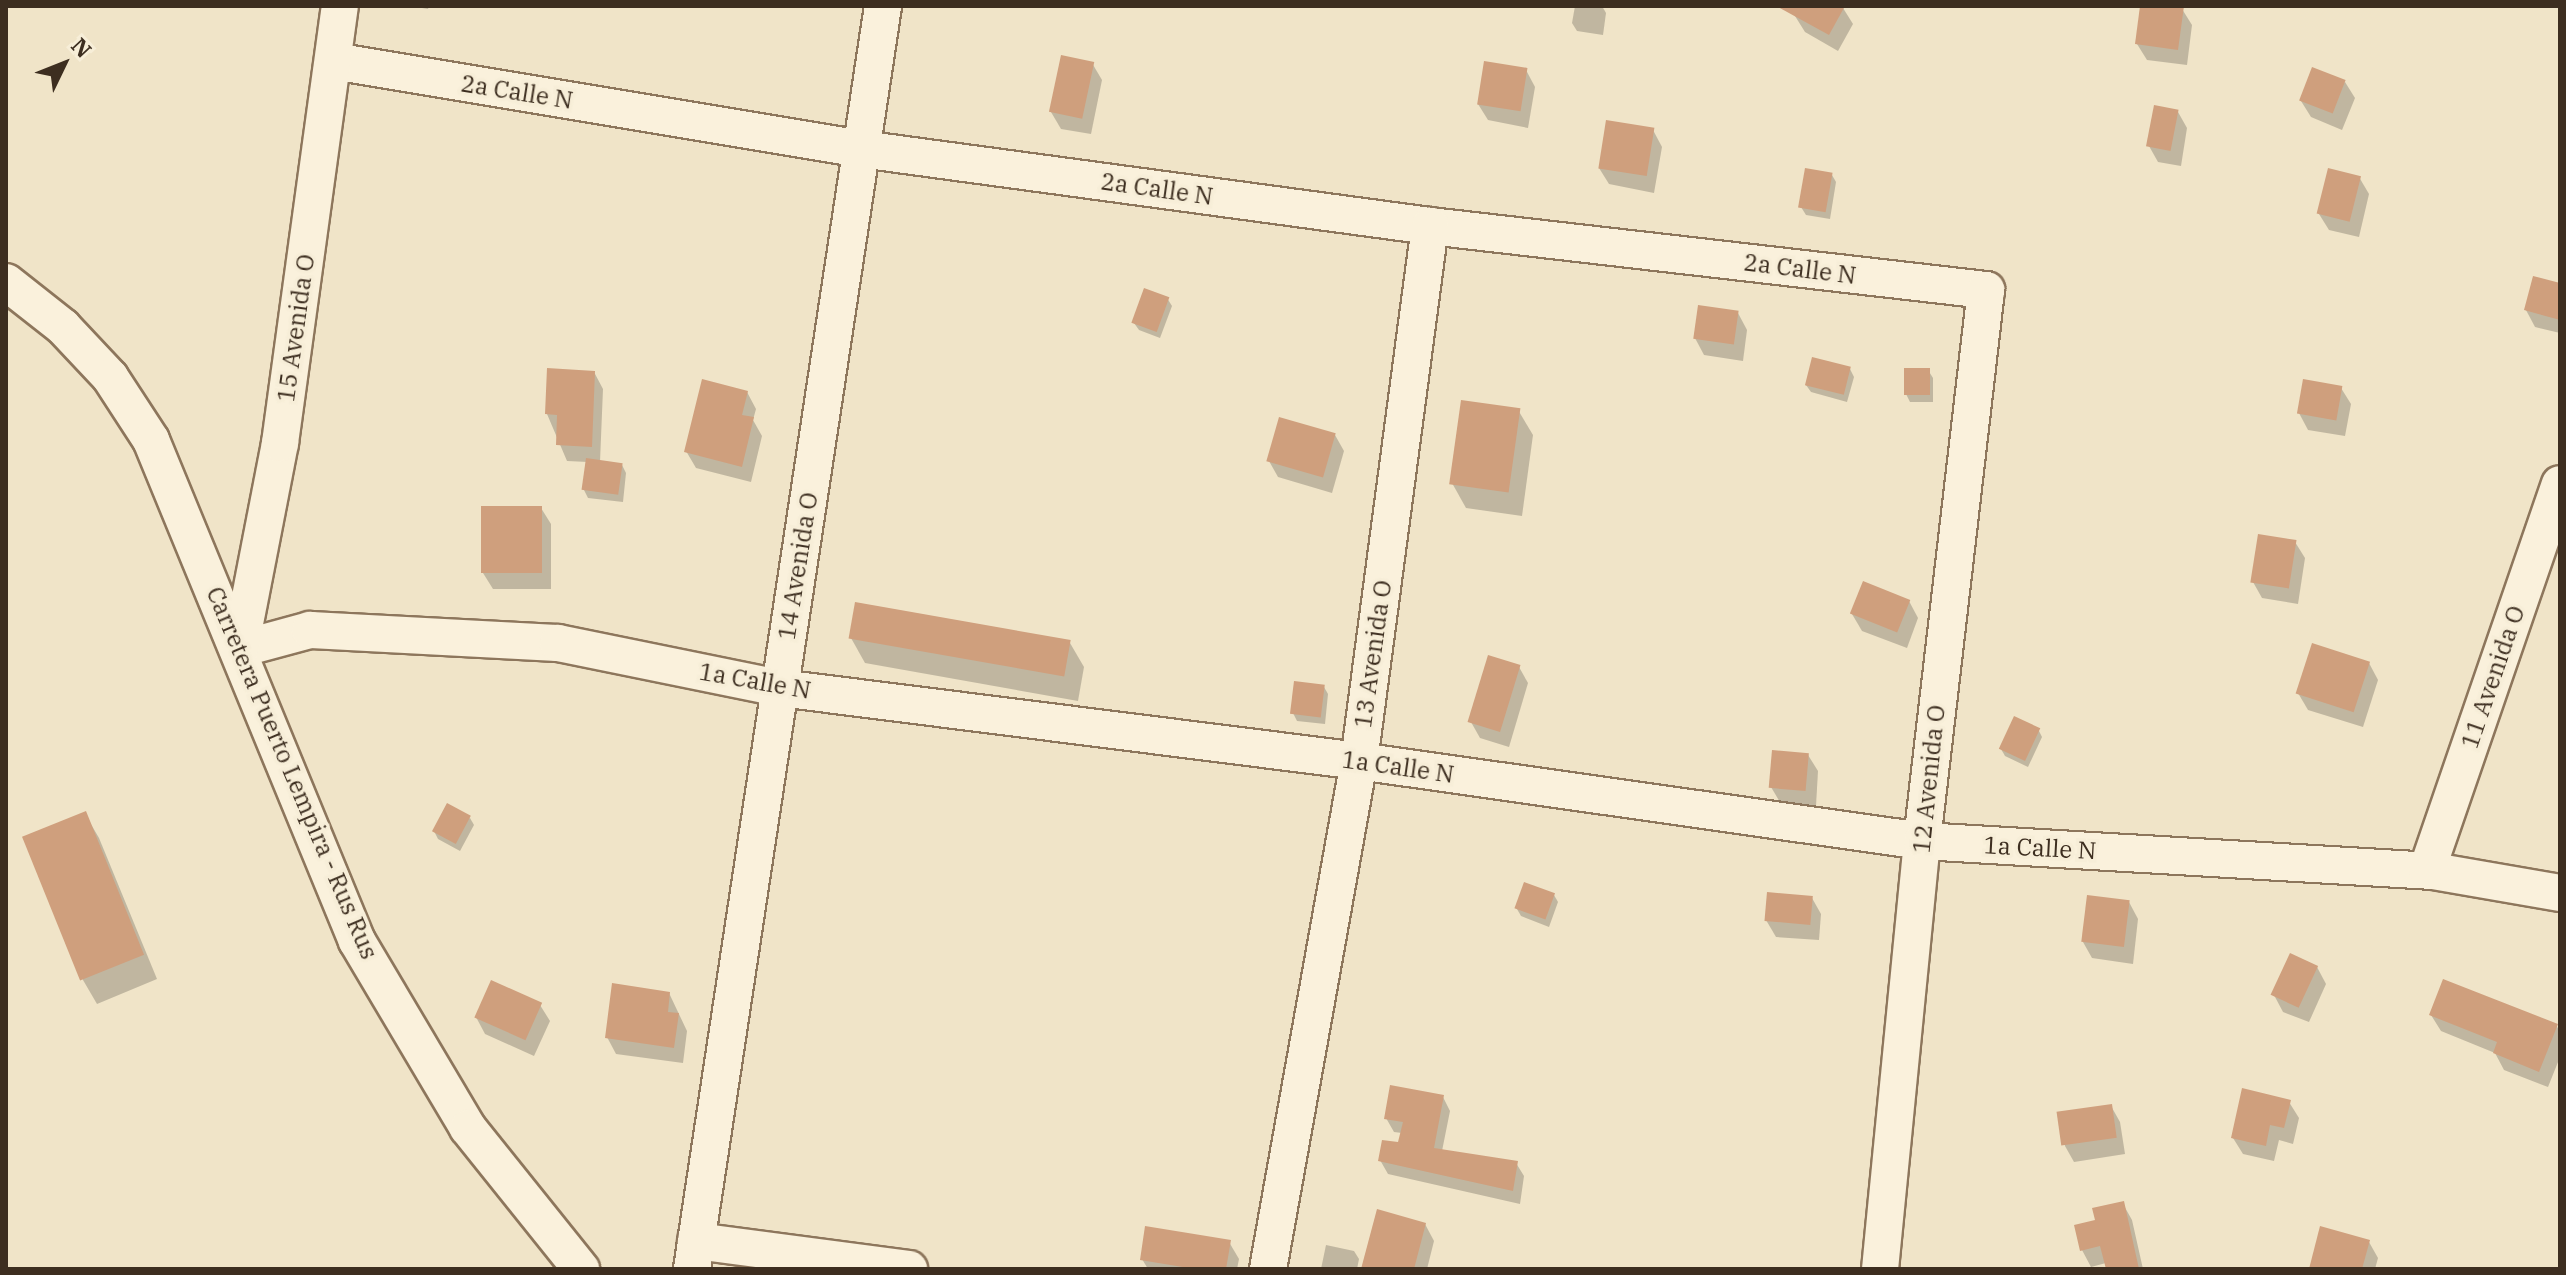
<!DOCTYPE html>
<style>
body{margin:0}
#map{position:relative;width:2566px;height:1275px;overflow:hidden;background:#f0e4c8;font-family:"IBM Plex Serif",serif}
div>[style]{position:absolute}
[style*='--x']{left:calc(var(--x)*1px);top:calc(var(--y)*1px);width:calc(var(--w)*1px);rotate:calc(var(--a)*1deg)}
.shadow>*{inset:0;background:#0003}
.building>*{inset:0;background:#cf9f7d;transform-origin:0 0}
.roads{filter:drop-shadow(2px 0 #8d765c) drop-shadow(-2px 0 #8d765c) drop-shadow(0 2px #8d765c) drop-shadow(0 -2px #8d765c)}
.minor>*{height:36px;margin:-18px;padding:0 18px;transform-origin:18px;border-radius:18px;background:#faf1dc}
span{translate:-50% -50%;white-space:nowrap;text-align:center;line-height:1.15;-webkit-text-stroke:7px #f7eed8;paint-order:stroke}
.street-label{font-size:24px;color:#3d2e20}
.frame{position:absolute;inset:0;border:8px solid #3d2e20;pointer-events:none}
.north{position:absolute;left:24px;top:24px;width:80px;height:80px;-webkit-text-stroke:6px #f7eed8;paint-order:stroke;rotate:47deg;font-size:22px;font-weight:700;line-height:32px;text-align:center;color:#3d2e20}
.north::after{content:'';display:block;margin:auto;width:28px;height:36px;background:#3d2e20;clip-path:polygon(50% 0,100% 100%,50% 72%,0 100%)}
</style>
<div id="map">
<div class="shadow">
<div style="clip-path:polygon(410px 6px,429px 6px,428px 9px)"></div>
<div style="clip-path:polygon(1575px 6px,1602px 6px,1606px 13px,1603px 35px,1577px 31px,1572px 23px)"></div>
<div style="clip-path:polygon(1801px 6px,1843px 8px,1853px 24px,1838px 51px,1805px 32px,1795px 16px)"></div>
<div style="clip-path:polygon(2142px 6px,2182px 9px,2192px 25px,2187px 65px,2147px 60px,2137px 44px)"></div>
<div style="clip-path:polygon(1092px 63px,1102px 80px,1091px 134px,1061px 129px,1051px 112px)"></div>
<div style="clip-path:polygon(1526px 70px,1535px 87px,1528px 128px,1488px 120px,1478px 104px)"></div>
<div style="clip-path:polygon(2345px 82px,2355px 98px,2342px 130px,2311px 117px,2301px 101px)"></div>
<div style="clip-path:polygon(2178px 112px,2187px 128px,2181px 166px,2158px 162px,2149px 146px)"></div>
<div style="clip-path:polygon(1653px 130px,1662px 147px,1654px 193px,1609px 184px,1599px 168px)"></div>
<div style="clip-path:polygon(1832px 175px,1836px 182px,1830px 219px,1806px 215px,1801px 207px)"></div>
<div style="clip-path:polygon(2359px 177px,2369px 194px,2359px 237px,2329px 230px,2319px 214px)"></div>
<div style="clip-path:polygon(2560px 285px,2560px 333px,2535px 327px,2526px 310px)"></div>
<div style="clip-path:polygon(1167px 298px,1172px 306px,1160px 338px,1139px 330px,1134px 323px)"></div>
<div style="clip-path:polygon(1738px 313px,1747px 330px,1743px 361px,1704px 355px,1695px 338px)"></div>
<div style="clip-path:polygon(1850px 369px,1854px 377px,1847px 402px,1811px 392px,1806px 385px)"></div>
<div style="clip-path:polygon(1928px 370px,1933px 378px,1933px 402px,1910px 402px,1906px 394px)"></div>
<div style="clip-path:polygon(594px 372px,603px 389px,600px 462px,622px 465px,626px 473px,623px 502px,588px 498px,584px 490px,588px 462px,567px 461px,547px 414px)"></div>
<div style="clip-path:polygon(2341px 388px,2351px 404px,2345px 436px,2308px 430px,2299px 413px)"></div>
<div style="clip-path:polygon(747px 392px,756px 409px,753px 420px,762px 436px,751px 482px,696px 468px,686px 451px)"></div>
<div style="clip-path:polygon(1518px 410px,1533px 435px,1522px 516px,1466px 508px,1452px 483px)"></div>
<div style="clip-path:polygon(1335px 435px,1344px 451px,1332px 493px,1278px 477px,1269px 461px)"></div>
<div style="clip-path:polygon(541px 508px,551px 524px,551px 589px,493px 589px,483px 573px)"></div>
<div style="clip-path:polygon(2295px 542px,2305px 558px,2298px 604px,2262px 598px,2253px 582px)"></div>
<div style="clip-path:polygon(1909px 601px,1918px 618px,1907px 648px,1862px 631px,1852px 614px)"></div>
<div style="clip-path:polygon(851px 638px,1070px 643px,1084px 667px,1078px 701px,865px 663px)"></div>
<div style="clip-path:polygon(2369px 663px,2378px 680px,2363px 727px,2308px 710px,2298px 693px)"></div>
<div style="clip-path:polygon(1519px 667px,1528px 683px,1509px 747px,1480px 738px,1471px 722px)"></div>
<div style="clip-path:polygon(1324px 687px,1328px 694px,1325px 724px,1297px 721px,1293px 713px)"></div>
<div style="clip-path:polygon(2038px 729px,2042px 737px,2028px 767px,2005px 756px,2001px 749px)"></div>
<div style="clip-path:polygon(1808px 755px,1818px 771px,1816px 806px,1781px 804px,1771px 787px)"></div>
<div style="clip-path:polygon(85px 814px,99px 838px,157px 979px,97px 1004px,83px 980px,25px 838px)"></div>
<div style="clip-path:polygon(470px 818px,474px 825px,460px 851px,438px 839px,434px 831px)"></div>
<div style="clip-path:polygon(1554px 895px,1558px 902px,1549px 927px,1521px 916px,1517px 909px)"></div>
<div style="clip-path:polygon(1812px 898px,1821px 914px,1819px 940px,1776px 937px,1766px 920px)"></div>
<div style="clip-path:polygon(2129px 902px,2138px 919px,2133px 964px,2092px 958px,2083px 942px)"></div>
<div style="clip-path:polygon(2317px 967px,2326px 984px,2309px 1022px,2283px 1012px,2274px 995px)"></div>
<div style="clip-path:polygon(669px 993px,687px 1031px,683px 1063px,616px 1054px,607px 1037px)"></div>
<div style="clip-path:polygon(540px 1005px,550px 1021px,534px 1056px,485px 1034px,476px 1017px)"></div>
<div style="clip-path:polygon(2431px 1015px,2556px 1025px,2560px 1032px,2560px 1057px,2548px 1087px,2504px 1070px,2495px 1053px,2441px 1031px)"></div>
<div style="clip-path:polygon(1443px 1097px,1450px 1111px,1442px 1151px,1516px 1163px,1524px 1176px,1520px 1204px,1388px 1174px,1380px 1160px,1400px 1144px,1402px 1133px,1394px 1132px,1386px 1118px)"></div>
<div style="clip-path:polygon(2289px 1102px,2299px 1118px,2293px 1144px,2279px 1140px,2274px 1161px,2243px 1154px,2233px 1138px)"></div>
<div style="clip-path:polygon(2111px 1106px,2120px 1122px,2125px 1154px,2074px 1162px,2065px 1146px,2060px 1113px)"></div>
<div style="clip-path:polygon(2123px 1204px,2132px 1220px,2143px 1269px,2108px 1269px,2106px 1263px,2091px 1267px,2082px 1250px,2097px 1221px)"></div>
<div style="clip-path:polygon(1425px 1224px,1434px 1241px,1427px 1269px,1364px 1269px)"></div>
<div style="clip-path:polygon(1229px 1242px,1239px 1259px,1237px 1269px,1148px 1269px,1142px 1259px)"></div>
<div style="clip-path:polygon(2369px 1242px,2378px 1258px,2375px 1269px,2311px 1269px)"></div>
<div style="clip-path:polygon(1326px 1245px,1354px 1251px,1359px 1259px,1357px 1269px,1321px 1269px)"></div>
</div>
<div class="building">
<div style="clip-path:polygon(1776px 6px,1845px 6px,1829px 35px)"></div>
<div style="clip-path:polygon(2140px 6px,2184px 6px,2178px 50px,2135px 44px)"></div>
<div style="left:1061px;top:55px;width:34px;height:58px;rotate:12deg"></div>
<div style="left:1484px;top:61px;width:44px;height:44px;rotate:9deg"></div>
<div style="left:2312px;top:67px;width:36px;height:36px;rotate:21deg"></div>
<div style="left:2154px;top:105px;width:25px;height:42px;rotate:11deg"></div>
<div style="left:1606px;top:120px;width:49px;height:49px;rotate:9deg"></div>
<div style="left:1805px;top:168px;width:28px;height:40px;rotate:10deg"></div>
<div style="left:2328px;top:168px;width:34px;height:47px;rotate:14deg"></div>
<div style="clip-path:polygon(2533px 276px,2560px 283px,2560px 320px,2524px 310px)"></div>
<div style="left:1144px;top:288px;width:27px;height:37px;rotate:20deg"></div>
<div style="left:1698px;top:305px;width:41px;height:34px;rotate:8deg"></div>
<div style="left:1812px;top:357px;width:40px;height:29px;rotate:14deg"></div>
<div style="clip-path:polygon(547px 368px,595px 371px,592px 447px,556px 445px,557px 415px,545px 414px)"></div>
<div style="left:1930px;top:368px;width:27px;height:26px;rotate:90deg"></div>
<div style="clip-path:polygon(702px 379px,748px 391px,742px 415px,754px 417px,742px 467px,684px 452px)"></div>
<div style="left:2303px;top:379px;width:40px;height:35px;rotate:10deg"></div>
<div style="left:1461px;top:400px;width:60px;height:85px;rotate:8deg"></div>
<div style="left:1279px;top:417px;width:59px;height:46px;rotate:16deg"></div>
<div style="left:586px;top:458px;width:37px;height:32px;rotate:8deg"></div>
<div style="left:481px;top:506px;width:61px;height:67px"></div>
<div style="left:2258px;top:534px;width:39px;height:49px;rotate:9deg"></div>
<div style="left:1863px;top:581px;width:51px;height:35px;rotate:22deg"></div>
<div style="left:855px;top:602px;width:219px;height:37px;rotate:10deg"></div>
<div style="left:2312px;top:643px;width:61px;height:53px;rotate:18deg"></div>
<div style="left:1488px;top:655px;width:34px;height:70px;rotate:17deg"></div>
<div style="left:1294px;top:681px;width:31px;height:33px;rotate:7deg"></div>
<div style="left:2014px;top:716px;width:29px;height:36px;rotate:25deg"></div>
<div style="left:1772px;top:750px;width:37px;height:38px;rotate:5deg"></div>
<div style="left:447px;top:803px;width:27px;height:32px;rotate:28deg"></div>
<div style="left:86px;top:811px;width:155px;height:69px;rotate:68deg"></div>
<div style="left:1524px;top:882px;width:33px;height:28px;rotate:20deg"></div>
<div style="left:1767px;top:892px;width:46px;height:29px;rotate:5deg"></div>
<div style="left:2087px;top:895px;width:43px;height:47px;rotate:7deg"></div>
<div style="left:2290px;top:953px;width:31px;height:46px;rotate:25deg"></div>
<div style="clip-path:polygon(2443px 979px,2558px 1024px,2539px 1072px,2493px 1053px,2497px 1042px,2429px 1015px)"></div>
<div style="left:491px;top:980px;width:56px;height:41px;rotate:24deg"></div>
<div style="clip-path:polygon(612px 983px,670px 992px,668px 1012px,679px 1013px,674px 1048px,605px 1038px)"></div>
<div style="clip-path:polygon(1390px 1085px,1444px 1095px,1434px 1148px,1518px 1161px,1513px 1191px,1378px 1161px,1382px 1140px,1398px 1142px,1403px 1122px,1384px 1119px)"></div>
<div style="clip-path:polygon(2242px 1088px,2291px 1100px,2284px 1128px,2270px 1125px,2266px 1146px,2231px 1138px)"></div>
<div style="left:2112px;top:1104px;width:34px;height:56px;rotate:82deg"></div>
<div style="clip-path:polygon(2124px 1201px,2139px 1269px,2106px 1269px,2100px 1246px,2080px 1251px,2074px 1225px,2095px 1220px,2092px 1208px)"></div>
<div style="clip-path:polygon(1377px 1209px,1426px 1223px,1414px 1269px,1361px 1269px)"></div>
<div style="clip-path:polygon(1145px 1226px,1231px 1240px,1226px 1269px,1195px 1269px,1140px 1260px)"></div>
<div style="clip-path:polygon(2320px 1226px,2370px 1240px,2362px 1269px,2309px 1269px)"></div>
</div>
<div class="roads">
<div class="minor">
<div style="--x:333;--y:61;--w:535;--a:9.46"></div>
<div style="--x:861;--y:149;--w:574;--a:7.71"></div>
<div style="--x:1430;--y:226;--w:560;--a:6.57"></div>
<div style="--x:1986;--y:290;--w:555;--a:96.63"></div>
<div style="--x:1922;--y:841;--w:430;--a:95.6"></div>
<div style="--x:6;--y:282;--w:73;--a:38.3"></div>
<div style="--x:63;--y:327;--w:69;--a:46.8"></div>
<div style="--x:110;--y:377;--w:75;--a:56.9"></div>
<div style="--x:151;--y:440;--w:542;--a:67.65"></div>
<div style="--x:357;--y:941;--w:217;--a:59.3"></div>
<div style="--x:468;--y:1128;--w:181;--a:51.3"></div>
<div style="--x:240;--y:649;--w:73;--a:-15.2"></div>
<div style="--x:310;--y:630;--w:248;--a:3"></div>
<div style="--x:558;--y:643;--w:227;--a:11.5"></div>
<div style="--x:780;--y:688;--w:584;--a:7.19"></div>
<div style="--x:1359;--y:761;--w:569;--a:8.09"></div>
<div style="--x:1922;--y:841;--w:512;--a:3.36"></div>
<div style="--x:2433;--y:871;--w:129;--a:9.8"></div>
<div style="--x:240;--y:649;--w:210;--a:-79"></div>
<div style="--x:280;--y:443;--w:441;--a:-82.2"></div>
<div style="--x:2427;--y:870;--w:408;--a:-71"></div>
<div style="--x:696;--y:1241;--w:215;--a:7.5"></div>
<div style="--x:692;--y:1269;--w:1277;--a:-81.4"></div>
<div style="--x:1268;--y:1269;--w:516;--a:-79.84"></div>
<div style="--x:1359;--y:761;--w:540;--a:-82.44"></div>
</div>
</div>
<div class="street-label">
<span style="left:517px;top:92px;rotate:9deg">2a Calle N</span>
<span style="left:1157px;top:189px;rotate:8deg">2a Calle N</span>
<span style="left:1800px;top:269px;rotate:7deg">2a Calle N</span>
<span style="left:296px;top:328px;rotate:-82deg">15 Avenida O</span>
<span style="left:798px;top:566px;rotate:-81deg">14 Avenida O</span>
<span style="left:1373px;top:654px;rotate:-82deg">13 Avenida O</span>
<span style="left:2493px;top:677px;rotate:-71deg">11 Avenida O</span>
<span style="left:755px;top:681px;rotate:10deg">1a Calle N</span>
<span style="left:1398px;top:767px;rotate:8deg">1a Calle N</span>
<span style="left:292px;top:773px;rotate:67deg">Carretera Puerto Lempira - Rus Rus</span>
<span style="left:1929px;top:779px;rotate:-84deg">12 Avenida O</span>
<span style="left:2040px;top:848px;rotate:3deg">1a Calle N</span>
</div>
<div class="frame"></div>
<div class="north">N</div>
</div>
